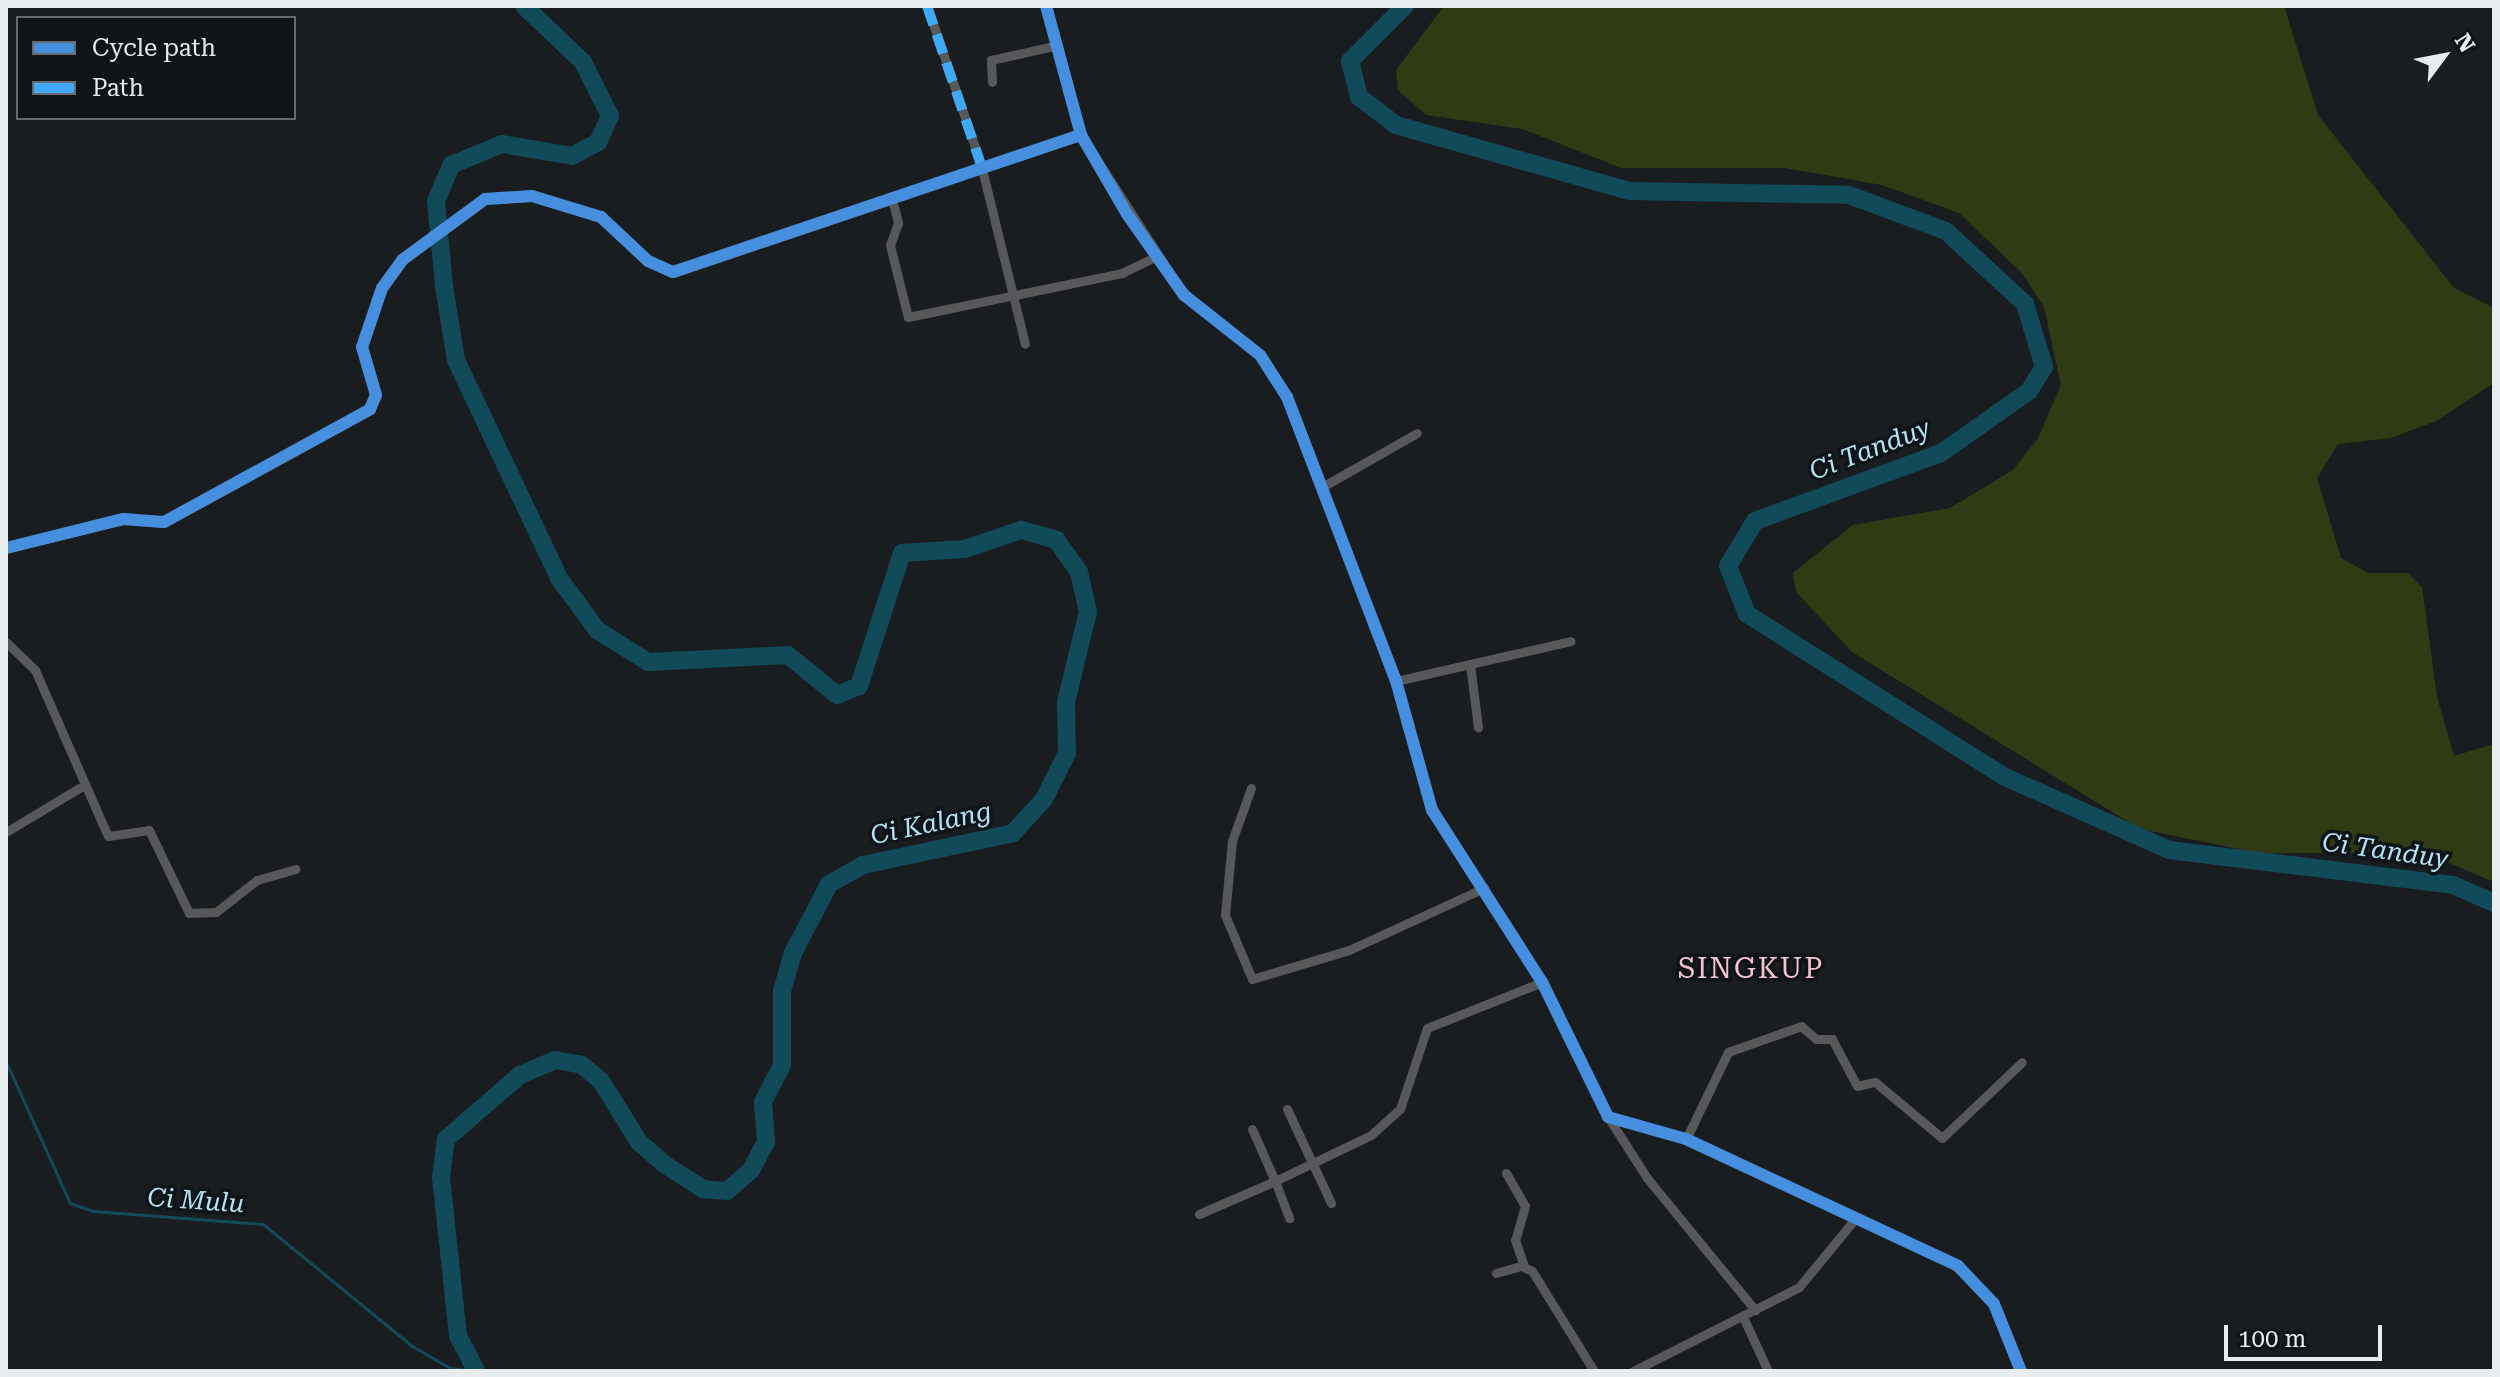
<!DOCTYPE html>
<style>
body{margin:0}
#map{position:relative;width:2500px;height:1377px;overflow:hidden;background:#1a1d20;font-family:"Roboto Serif",serif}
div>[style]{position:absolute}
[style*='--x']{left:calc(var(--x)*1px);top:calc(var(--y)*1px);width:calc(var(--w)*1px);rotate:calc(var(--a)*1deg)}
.green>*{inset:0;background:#303b13}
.stream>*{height:3px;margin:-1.5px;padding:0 1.5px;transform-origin:1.5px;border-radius:1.5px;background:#114a59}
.river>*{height:18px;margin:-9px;padding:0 9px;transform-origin:9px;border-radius:9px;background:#114a59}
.minor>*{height:9px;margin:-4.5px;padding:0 4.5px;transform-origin:4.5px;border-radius:4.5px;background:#575859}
.tertiary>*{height:11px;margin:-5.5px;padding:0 5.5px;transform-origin:5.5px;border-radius:5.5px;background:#575859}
.quiet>*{height:10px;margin-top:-5px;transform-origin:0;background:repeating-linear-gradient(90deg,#3fa9f5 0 20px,transparent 0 30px)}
.cycleway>*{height:12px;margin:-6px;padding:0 6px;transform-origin:6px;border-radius:6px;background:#468fdf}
span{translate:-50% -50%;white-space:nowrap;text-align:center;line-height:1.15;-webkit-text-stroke:7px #0f1419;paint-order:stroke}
.water-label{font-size:26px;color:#b2e4f4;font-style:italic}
.quarter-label{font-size:28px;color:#f7c4cd;letter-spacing:2px}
.frame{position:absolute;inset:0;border:8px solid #e8ecef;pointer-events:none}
.legend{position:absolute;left:16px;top:16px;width:280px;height:104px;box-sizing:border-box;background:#0f1419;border:2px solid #666a6f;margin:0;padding:10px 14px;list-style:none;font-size:24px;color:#e8ecef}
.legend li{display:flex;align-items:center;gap:16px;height:40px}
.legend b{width:40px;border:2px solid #666a6f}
.north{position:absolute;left:2404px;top:16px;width:80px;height:80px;-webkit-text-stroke:6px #0f1419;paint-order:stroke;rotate:58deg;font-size:22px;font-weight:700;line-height:32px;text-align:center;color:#e8ecef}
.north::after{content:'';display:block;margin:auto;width:28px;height:36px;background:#e8ecef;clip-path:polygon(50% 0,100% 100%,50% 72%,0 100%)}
.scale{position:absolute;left:2224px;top:1325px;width:158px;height:36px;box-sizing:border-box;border:4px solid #e8ecef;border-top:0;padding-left:10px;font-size:24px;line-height:28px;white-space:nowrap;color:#e8ecef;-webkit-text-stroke:6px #0f1419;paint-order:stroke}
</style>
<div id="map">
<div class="green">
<div style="clip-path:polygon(1444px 6px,2284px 6px,2318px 115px,2454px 288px,2494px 308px,2494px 383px,2436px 421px,2391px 438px,2338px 444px,2317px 478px,2341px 558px,2368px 573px,2408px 573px,2422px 587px,2437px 697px,2454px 756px,2494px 744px,2494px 882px,2447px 862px,2379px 853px,2259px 853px,2140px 829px,1852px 652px,1796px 592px,1793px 573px,1853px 525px,1950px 508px,2013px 470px,2038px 438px,2061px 385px,2044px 307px,2021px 272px,1959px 213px,1882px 185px,1785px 168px,1621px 168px,1523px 129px,1426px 115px,1398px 90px,1396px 70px)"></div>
</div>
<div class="stream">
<div style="--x:6;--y:1062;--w:155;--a:65.6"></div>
<div style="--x:70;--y:1203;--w:24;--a:19"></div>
<div style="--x:93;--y:1211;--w:170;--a:4.4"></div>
<div style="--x:263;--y:1224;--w:193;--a:39.3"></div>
<div style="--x:412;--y:1346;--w:44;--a:30.1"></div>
<div style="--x:450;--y:1368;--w:25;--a:7"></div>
</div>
<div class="river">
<div style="--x:1405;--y:6;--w:78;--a:135"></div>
<div style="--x:1350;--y:61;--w:37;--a:76"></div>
<div style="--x:1359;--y:97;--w:46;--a:37.1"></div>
<div style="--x:1396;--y:125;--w:242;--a:15.8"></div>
<div style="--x:1629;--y:191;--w:220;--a:1"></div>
<div style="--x:1849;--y:195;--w:103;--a:20.4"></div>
<div style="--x:1946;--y:231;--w:108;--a:42.7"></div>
<div style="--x:2025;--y:304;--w:66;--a:73.2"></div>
<div style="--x:2044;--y:367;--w:28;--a:122"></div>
<div style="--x:2029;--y:391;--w:108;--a:144.8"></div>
<div style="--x:1941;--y:453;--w:198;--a:159.9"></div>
<div style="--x:1755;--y:521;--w:52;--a:121"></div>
<div style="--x:1728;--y:566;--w:52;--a:68.4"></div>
<div style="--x:1747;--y:614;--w:303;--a:32.3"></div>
<div style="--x:2003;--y:776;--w:182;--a:24"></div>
<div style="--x:2169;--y:850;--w:286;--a:7"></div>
<div style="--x:2453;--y:885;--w:45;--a:23.7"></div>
<div style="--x:476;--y:1371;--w:39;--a:-117"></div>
<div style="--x:458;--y:1336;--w:159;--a:-96.1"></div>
<div style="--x:441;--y:1178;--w:39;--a:-83"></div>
<div style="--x:446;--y:1139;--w:98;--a:-40.9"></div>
<div style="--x:520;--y:1075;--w:38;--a:-23"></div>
<div style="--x:555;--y:1060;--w:27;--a:10"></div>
<div style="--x:582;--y:1065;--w:25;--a:40"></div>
<div style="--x:601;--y:1081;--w:72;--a:58.1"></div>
<div style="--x:639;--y:1142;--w:33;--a:41"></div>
<div style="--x:664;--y:1164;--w:46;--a:32.7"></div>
<div style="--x:703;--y:1189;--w:24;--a:5"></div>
<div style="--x:727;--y:1191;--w:32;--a:-41"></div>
<div style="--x:751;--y:1170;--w:32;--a:-62"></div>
<div style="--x:766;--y:1142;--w:40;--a:-94.3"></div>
<div style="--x:763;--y:1102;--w:42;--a:-62.8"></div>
<div style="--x:782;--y:1065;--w:74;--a:-90"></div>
<div style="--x:782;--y:991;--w:40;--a:-74"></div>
<div style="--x:793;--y:953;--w:78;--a:-62.4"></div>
<div style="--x:829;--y:884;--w:39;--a:-29"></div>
<div style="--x:863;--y:865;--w:153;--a:-12"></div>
<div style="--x:1013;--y:833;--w:46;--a:-47.6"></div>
<div style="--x:1044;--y:799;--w:51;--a:-63.4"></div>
<div style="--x:1067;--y:753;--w:51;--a:-91.1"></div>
<div style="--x:1066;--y:702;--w:93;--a:-76.3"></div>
<div style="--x:1088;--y:612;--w:41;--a:-102.7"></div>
<div style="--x:1079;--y:572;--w:39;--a:-125"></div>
<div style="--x:1057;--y:540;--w:37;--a:-164"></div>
<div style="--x:1021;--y:530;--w:59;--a:161.3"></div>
<div style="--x:965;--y:549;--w:63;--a:176.4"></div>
<div style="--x:902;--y:553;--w:140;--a:107.9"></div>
<div style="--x:859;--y:686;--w:24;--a:158"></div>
<div style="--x:837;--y:695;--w:63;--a:-140.8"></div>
<div style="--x:788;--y:655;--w:140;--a:177.1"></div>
<div style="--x:648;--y:662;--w:60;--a:-147.9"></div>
<div style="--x:597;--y:630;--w:64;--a:-126.2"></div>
<div style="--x:559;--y:578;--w:241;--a:-115.3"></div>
<div style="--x:456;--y:360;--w:75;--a:-99.2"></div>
<div style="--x:444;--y:286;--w:85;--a:-95.4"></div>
<div style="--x:436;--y:201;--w:39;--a:-67"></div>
<div style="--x:451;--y:165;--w:55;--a:-22.4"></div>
<div style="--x:502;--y:144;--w:71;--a:9.7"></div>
<div style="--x:572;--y:156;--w:30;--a:-28"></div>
<div style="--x:598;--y:142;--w:29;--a:-65"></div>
<div style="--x:610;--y:116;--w:60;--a:-116.6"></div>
<div style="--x:583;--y:62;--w:81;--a:-136.5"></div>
</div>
<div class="minor">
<div style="--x:927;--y:6;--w:168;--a:71.2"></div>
<div style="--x:981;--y:165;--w:184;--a:76.2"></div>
<div style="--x:992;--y:82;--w:22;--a:-93"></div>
<div style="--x:991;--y:60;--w:69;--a:-12.6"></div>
<div style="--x:1081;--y:135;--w:190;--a:57.2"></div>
<div style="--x:1184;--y:295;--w:97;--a:38.3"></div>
<div style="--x:1260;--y:355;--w:50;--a:57.3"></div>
<div style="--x:1287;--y:397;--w:304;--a:69"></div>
<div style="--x:1396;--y:681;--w:134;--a:74.4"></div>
<div style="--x:1432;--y:810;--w:204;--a:57.4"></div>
<div style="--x:1542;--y:982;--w:150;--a:63.9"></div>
<div style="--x:1608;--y:1117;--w:81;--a:15.8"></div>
<div style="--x:1686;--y:1139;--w:300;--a:25"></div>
<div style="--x:1958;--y:1266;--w:52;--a:46.5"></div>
<div style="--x:1994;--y:1304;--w:72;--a:68.1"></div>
<div style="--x:891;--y:196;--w:28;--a:75"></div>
<div style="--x:898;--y:223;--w:23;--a:110"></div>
<div style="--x:890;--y:245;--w:74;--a:76"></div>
<div style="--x:908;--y:317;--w:218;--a:-11.6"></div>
<div style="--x:1122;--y:273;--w:37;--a:-26"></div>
<div style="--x:1322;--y:487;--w:109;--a:-29.6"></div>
<div style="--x:6;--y:642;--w:40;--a:44"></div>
<div style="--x:35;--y:670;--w:181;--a:66.3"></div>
<div style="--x:108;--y:836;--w:41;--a:-8.3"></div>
<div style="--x:149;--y:830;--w:92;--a:64.3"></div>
<div style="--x:189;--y:913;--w:27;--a:-2"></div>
<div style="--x:216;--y:912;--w:52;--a:-38"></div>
<div style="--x:257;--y:880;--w:40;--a:-16"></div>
<div style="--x:1470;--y:664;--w:64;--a:82.8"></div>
<div style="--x:1396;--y:681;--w:179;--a:-12.9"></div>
<div style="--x:1251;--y:788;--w:56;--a:109.7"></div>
<div style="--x:1232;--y:841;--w:74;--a:95.4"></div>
<div style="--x:1225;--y:915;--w:69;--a:67.1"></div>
<div style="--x:1252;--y:979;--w:101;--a:-16.6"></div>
<div style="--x:1349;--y:950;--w:149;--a:-24.7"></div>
<div style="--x:6;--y:832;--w:87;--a:-31"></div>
<div style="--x:1287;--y:1109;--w:104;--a:64.9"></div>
<div style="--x:1608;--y:1117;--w:72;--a:57.4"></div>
<div style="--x:1647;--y:1178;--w:171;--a:50.7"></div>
<div style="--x:1252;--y:1129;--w:57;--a:66.1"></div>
<div style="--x:1275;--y:1181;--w:106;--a:-25.6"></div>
<div style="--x:1371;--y:1135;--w:39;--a:-42"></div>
<div style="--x:1400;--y:1109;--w:85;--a:-71.6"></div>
<div style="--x:1427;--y:1028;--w:124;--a:-21.8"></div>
<div style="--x:1686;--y:1139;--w:97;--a:-64.2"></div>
<div style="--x:1728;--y:1052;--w:77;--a:-19.6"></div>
<div style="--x:1801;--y:1026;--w:20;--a:41"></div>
<div style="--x:1816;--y:1039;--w:16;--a:0"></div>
<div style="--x:1832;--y:1039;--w:53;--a:62"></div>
<div style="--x:1857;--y:1086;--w:18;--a:-13"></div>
<div style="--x:1875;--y:1082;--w:87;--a:39.9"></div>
<div style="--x:1942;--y:1138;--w:110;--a:-43.5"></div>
<div style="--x:1506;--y:1173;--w:38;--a:60"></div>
<div style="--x:1525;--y:1206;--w:35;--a:106"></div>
<div style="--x:1515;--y:1240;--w:28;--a:71"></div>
<div style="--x:1199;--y:1214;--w:83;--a:-23.5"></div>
<div style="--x:1275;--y:1181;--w:40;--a:69"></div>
<div style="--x:1496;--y:1273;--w:26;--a:-16"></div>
<div style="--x:1521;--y:1266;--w:12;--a:24"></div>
<div style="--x:1532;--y:1271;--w:118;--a:58.2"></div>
<div style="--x:1743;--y:1317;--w:60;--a:65.2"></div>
<div style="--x:1633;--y:1371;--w:186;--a:-26.8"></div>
<div style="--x:1799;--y:1287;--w:87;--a:-50.6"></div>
</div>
<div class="tertiary">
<div style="--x:6;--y:548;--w:121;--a:-13.9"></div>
<div style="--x:123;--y:519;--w:41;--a:4.2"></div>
<div style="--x:164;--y:522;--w:235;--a:-28.7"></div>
<div style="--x:370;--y:409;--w:15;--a:-67"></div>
<div style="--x:376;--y:395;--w:50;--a:-106.3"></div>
<div style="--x:362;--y:347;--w:62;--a:-71.3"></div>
<div style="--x:382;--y:288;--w:34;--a:-54"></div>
<div style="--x:402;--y:260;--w:103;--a:-36.3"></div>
<div style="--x:485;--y:199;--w:47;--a:-3.7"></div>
<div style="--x:532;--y:196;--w:72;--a:16.9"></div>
<div style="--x:601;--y:217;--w:64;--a:43.1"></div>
<div style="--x:648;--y:261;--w:27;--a:24"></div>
<div style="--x:673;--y:272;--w:430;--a:-18.6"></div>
<div style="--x:1081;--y:135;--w:134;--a:-105.2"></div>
</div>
<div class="quiet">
<div style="--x:927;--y:6;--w:168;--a:71.2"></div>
</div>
<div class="cycleway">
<div style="--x:1046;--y:6;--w:134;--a:74.8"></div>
<div style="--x:1081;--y:135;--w:91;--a:59.8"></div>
<div style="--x:1127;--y:214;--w:99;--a:54.9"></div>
<div style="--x:1184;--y:295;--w:97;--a:38.3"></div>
<div style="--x:1260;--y:355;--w:50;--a:57.3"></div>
<div style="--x:1287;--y:397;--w:304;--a:69"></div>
<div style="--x:1396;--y:681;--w:134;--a:74.4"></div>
<div style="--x:1432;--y:810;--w:204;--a:57.4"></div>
<div style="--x:1542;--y:982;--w:150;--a:63.9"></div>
<div style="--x:1608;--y:1117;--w:81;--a:15.8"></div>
<div style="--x:1686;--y:1139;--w:300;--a:25"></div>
<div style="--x:1958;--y:1266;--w:52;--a:46.5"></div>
<div style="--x:1994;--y:1304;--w:72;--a:68.1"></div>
<div style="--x:6;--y:548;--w:121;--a:-13.9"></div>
<div style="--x:123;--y:519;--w:41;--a:4.2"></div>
<div style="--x:164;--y:522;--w:235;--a:-28.7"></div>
<div style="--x:370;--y:409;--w:15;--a:-67"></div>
<div style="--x:376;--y:395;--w:50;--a:-106.3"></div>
<div style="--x:362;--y:347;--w:62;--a:-71.3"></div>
<div style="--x:382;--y:288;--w:34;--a:-54"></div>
<div style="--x:402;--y:260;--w:103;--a:-36.3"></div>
<div style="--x:485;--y:199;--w:47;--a:-3.7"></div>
<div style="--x:532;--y:196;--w:72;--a:16.9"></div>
<div style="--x:601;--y:217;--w:64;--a:43.1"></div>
<div style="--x:648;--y:261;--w:27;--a:24"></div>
<div style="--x:673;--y:272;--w:430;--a:-18.6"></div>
</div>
<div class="water-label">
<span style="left:1870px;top:450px;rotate:-21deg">Ci Tanduy</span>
<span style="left:931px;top:824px;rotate:-12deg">Ci Kalang</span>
<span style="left:2385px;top:851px;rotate:8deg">Ci Tanduy</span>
<span style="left:196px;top:1201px;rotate:4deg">Ci Mulu</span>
</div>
<div class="quarter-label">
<span style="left:1751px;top:969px">SINGKUP</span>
</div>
<div class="frame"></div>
<ul class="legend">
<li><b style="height:10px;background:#468fdf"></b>Cycle path</li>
<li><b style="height:10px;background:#3fa9f5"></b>Path</li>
</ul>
<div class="north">N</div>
<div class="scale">100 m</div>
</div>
